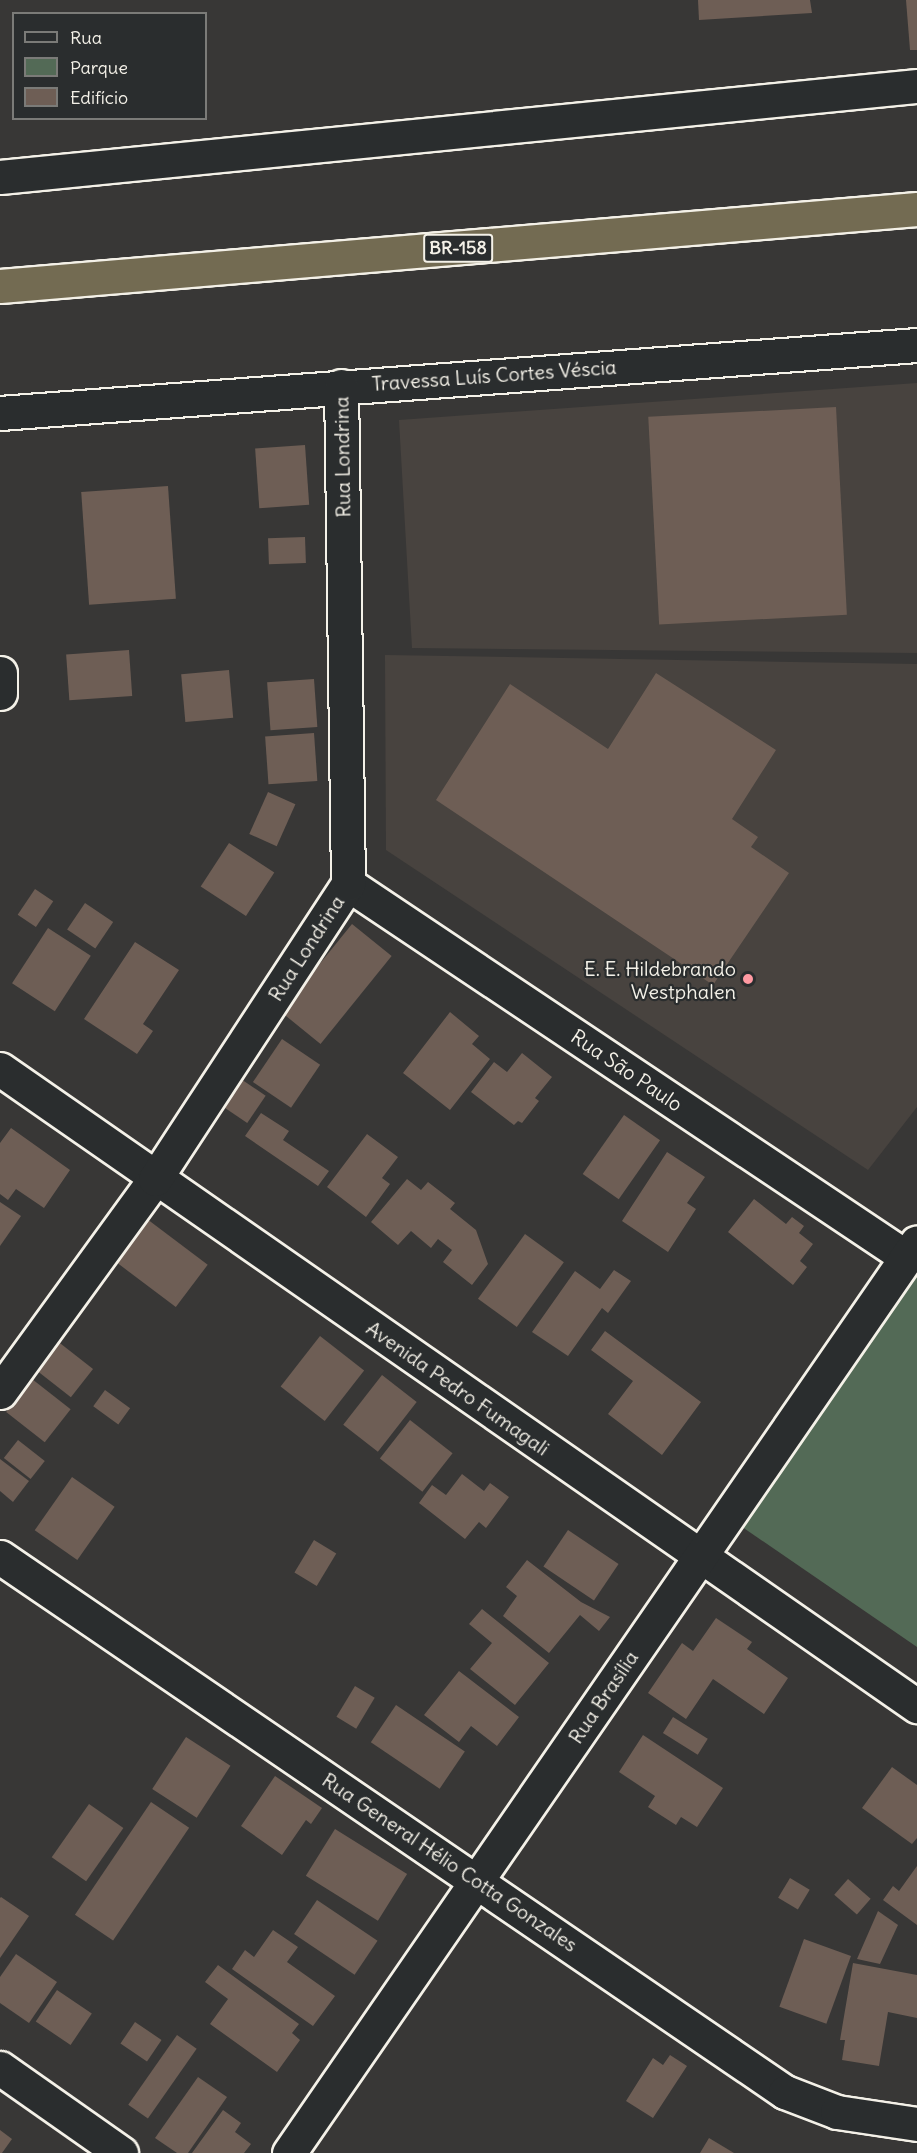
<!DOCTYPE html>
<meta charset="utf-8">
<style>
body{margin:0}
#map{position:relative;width:917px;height:2153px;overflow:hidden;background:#383736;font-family:Delius,sans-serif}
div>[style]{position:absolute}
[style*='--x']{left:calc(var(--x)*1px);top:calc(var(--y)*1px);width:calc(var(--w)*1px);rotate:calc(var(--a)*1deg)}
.built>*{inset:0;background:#48433f}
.green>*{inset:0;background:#536a56}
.building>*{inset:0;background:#6e5e55;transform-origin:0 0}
.roads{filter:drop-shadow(2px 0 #f4f1e8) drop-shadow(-2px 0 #f4f1e8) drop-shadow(0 2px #f4f1e8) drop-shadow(0 -2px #f4f1e8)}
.minor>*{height:33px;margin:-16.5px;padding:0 16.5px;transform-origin:16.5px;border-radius:16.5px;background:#2a2d2e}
.highway>*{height:33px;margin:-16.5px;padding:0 16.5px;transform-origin:16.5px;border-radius:16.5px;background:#736b52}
.dots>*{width:16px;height:16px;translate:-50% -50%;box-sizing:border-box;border:3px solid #2a2d2e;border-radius:50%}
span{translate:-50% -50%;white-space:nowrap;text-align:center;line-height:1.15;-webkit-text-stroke:4.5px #2a2d2e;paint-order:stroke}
.shield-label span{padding:2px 4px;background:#2a2d2e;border:2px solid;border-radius:4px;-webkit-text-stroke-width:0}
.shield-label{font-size:18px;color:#f4f1e8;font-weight:700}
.street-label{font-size:20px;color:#f4f1e8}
.poi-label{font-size:20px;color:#f4f1e8}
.right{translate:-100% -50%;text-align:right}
.legend{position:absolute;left:12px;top:12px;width:195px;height:108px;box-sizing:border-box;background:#2a2d2e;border:2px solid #7b7b78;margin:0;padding:8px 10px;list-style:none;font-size:18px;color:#f4f1e8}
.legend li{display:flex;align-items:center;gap:12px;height:30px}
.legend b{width:30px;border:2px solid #7b7b78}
</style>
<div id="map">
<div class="built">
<div style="clip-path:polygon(917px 383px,917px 653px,412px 648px,399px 420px)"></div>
<div style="clip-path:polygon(385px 655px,917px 664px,917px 1107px,868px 1170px,386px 850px)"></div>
</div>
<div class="green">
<div style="clip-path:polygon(917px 1261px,917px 1647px,732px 1520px)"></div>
</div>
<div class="building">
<div style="clip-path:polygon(698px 0,810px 0,812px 13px,699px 20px)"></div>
<div style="clip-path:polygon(906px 0,917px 0,917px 50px,910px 50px)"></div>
<div style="left:836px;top:407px;width:208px;height:188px;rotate:87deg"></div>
<div style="left:305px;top:445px;width:60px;height:50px;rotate:86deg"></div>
<div style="left:168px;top:486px;width:113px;height:87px;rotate:86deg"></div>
<div style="left:305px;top:537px;width:26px;height:37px;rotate:88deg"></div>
<div style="left:129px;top:650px;width:46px;height:63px;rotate:86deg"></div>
<div style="left:229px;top:670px;width:48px;height:48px;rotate:85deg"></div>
<div style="clip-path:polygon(656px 673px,776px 750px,732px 819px,758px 837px,751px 847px,789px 873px,713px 985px,436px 800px,510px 684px,608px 749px)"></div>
<div style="left:314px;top:679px;width:48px;height:47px;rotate:86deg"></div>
<div style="left:314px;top:733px;width:48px;height:49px;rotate:86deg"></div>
<div style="left:268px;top:792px;width:30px;height:46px;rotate:24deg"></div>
<div style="left:229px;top:843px;width:54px;height:52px;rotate:33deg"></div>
<div style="left:35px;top:889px;width:22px;height:31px;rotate:34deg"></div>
<div style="left:85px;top:903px;width:34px;height:32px;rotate:34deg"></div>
<div style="left:352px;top:924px;width:51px;height:113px;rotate:39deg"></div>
<div style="left:48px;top:928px;width:51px;height:66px;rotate:33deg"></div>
<div style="clip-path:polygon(135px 942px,179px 970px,143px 1024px,153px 1031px,137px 1054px,84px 1019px)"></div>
<div style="clip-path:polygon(450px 1012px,479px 1036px,472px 1044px,490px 1059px,450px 1110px,403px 1073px)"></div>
<div style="left:282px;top:1039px;width:46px;height:52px;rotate:34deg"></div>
<div style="clip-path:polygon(522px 1053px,552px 1077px,535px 1098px,539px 1101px,522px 1123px,518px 1121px,514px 1125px,471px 1092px,494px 1062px,507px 1072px)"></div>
<div style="left:235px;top:1075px;width:37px;height:33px;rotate:34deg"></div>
<div style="clip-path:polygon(261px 1113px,289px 1131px,283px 1140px,329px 1171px,318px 1186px,245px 1136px)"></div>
<div style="left:624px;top:1115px;width:44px;height:72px;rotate:35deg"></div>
<div style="clip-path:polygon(11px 1128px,70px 1170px,44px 1208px,16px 1189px,8px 1200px,0 1194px,0 1143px)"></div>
<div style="clip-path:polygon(367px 1134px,398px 1157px,382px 1178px,390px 1184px,366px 1217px,327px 1187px)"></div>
<div style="clip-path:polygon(667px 1152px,705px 1177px,687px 1203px,696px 1209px,668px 1252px,622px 1221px)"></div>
<div style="clip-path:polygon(407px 1179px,421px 1190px,428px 1182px,455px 1203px,450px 1209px,476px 1230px,488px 1264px,472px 1285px,443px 1262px,452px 1250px,438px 1239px,431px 1248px,411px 1231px,398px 1245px,371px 1222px)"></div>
<div style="clip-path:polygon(754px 1199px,786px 1224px,792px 1217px,804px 1226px,799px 1233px,813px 1244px,800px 1261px,807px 1267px,793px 1285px,728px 1232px)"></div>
<div style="clip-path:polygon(0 1202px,21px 1216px,0 1246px)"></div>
<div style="left:147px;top:1219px;width:76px;height:53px;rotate:37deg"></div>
<div style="left:525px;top:1234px;width:48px;height:80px;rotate:36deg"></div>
<div style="clip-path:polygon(614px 1270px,631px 1281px,608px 1313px,602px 1308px,568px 1356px,532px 1332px,575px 1271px,600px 1289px)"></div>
<div style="clip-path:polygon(605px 1331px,701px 1402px,662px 1455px,608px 1414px,633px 1381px,591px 1350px)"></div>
<div style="left:320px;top:1336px;width:56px;height:64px;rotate:38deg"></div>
<div style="left:56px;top:1340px;width:47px;height:36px;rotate:38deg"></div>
<div style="left:382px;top:1375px;width:44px;height:63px;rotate:38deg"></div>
<div style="left:32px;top:1379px;width:49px;height:42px;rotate:38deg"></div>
<div style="left:105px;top:1390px;width:31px;height:20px;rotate:36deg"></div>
<div style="left:410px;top:1420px;width:54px;height:49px;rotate:38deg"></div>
<div style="left:18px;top:1440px;width:34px;height:23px;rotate:38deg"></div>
<div style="clip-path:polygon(0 1459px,29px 1481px,13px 1502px,0 1491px)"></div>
<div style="clip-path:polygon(462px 1474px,484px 1491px,490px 1483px,509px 1497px,486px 1528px,479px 1522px,465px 1539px,419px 1503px,432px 1485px,446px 1495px)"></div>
<div style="left:72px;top:1477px;width:52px;height:65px;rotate:35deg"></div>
<div style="left:568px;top:1530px;width:61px;height:44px;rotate:34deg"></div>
<div style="left:314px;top:1540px;width:26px;height:38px;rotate:31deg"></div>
<div style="clip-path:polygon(527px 1560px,581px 1602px,610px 1617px,599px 1631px,580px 1615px,549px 1653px,503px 1616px,517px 1596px,506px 1587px)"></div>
<div style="clip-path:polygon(482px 1609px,549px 1663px,515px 1705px,470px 1669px,492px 1643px,469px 1624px)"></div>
<div style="clip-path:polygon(716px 1618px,752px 1642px,747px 1649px,788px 1678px,764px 1714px,713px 1679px,686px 1719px,648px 1693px,682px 1643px,693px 1651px)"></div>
<div style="clip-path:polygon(459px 1671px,519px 1717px,497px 1746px,471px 1726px,459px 1742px,424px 1715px)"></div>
<div style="left:355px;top:1686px;width:23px;height:36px;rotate:31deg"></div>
<div style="left:396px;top:1705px;width:83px;height:45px;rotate:34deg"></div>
<div style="left:673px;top:1717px;width:41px;height:19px;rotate:32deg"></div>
<div style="clip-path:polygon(643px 1735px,723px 1788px,697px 1827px,681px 1817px,676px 1825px,648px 1807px,655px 1796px,619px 1772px)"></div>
<div style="left:186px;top:1737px;width:53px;height:62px;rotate:33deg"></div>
<div style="clip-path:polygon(892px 1767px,917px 1785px,917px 1838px,912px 1844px,862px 1808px)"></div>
<div style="clip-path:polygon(275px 1776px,322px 1808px,311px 1824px,306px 1820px,282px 1855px,241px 1826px)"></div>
<div style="left:151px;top:1802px;width:46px;height:136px;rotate:34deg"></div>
<div style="left:89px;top:1804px;width:42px;height:65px;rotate:35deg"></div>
<div style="left:335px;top:1829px;width:85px;height:55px;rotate:32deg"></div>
<div style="clip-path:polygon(917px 1866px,917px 1925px,883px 1900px,893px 1886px,899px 1891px)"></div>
<div style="left:790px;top:1878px;width:23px;height:23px;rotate:31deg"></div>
<div style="left:848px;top:1879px;width:30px;height:21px;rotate:41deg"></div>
<div style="clip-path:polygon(1px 1897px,29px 1916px,0 1958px,0 1898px)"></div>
<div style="left:317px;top:1900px;width:73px;height:41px;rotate:34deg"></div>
<div style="clip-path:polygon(878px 1911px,898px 1925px,880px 1964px,857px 1959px)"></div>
<div style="clip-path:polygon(273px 1930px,298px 1947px,287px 1962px,335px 1996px,313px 2026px,232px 1969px,245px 1950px,254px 1957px)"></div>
<div style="left:804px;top:1939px;width:50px;height:72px;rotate:20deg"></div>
<div style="clip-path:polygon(16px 1954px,57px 1982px,29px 2023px,0 2003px,0 1977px)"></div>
<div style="clip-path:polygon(853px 1963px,917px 1975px,917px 2018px,888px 2012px,879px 2066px,842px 2060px,845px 2040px,840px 2040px)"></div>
<div style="clip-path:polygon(218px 1965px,299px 2024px,292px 2033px,300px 2040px,277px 2072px,210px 2024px,228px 1999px,205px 1982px)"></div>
<div style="left:57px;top:1990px;width:42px;height:38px;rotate:34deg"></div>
<div style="left:135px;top:2022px;width:32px;height:26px;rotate:34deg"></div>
<div style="left:177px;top:2035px;width:24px;height:85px;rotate:35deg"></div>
<div style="clip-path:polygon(670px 2055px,687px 2066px,653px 2118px,626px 2101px,653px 2058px,663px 2065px)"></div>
<div style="clip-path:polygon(198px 2077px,227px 2097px,188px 2153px,177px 2153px,155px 2138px)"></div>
<div style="clip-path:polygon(223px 2110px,241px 2123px,235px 2132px,251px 2144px,244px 2153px,192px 2153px)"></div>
<div style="clip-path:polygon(0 2130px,12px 2139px,2px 2153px,0 2153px)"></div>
<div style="clip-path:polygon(709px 2138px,734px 2153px,700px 2153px)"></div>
</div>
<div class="roads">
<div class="minor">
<div style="--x:0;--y:177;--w:922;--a:-5.67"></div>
<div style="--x:0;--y:413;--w:920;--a:-4.24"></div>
<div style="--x:0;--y:673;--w:20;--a:90"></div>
<div style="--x:348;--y:884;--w:671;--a:33.76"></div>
<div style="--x:0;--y:1069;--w:1117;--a:34.79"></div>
<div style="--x:0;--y:1392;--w:263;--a:-54"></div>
<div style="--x:155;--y:1179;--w:353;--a:-56.8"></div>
<div style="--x:348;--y:884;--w:498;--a:-90.8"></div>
<div style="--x:0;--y:1557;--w:950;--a:34.28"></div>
<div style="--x:785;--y:2092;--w:56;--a:21"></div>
<div style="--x:837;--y:2112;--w:81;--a:8.5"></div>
<div style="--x:0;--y:2068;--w:148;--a:35.1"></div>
<div style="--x:289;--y:2153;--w:1106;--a:-55.42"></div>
</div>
<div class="highway">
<div style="--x:0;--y:286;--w:920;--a:-4.8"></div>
</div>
</div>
<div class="dots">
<div style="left:748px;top:979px;background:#ff9aa2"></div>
</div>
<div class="shield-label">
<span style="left:458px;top:248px">BR-158</span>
</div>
<div class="street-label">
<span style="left:494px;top:375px;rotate:-4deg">Travessa Luís Cortes Véscia</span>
<span style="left:342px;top:457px;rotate:-91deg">Rua Londrina</span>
<span style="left:306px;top:948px;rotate:-57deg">Rua Londrina</span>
<span style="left:627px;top:1070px;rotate:34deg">Rua São Paulo</span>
<span style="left:458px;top:1388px;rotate:35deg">Avenida Pedro Fumagali</span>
<span style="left:603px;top:1697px;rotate:-56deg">Rua Brasília</span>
<span style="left:450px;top:1862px;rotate:34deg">Rua General Hélio Cotta Gonzales</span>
</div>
<div class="poi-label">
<span class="right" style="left:736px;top:980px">E. E. Hildebrando<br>Westphalen</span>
</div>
<ul class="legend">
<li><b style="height:8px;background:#2a2d2e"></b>Rua</li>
<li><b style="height:16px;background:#536a56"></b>Parque</li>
<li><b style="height:16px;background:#6e5e55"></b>Edifício</li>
</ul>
</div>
